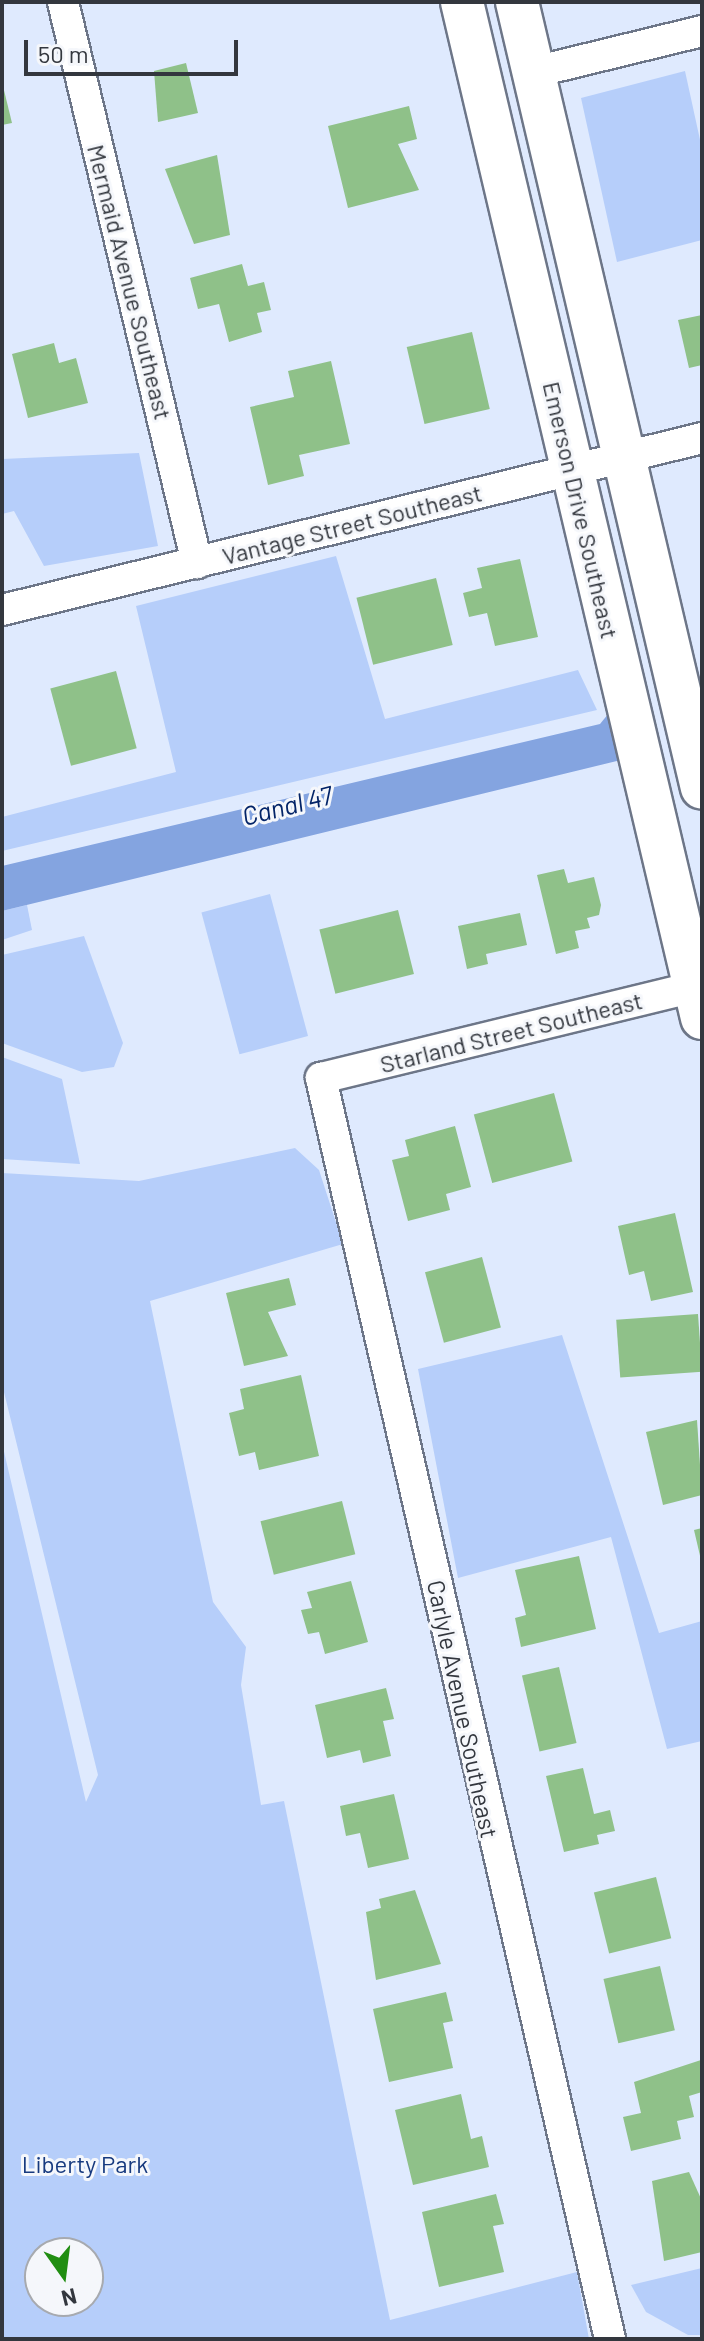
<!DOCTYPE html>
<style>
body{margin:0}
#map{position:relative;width:704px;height:2341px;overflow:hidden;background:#dfeafe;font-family:Barlow,sans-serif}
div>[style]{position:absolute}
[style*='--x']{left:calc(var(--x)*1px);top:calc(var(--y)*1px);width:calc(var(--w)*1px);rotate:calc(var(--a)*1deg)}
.green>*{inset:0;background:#b6cefa;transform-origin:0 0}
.water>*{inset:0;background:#84a4e0}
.building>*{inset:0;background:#8fc189;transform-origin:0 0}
.roads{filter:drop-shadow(2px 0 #6d7688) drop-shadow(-2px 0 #6d7688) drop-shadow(0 2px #6d7688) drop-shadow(0 -2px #6d7688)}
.street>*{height:30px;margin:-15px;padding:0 15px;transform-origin:15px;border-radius:15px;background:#fff}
.secondary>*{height:42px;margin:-21px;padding:0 21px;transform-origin:21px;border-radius:21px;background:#fff}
span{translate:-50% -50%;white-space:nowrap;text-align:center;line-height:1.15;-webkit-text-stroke:6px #f5f7fb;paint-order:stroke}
.street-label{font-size:24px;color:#33373e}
.park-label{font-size:24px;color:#173a7f}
.water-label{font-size:26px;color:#032468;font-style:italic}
.frame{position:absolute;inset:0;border:4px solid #33373e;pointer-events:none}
.north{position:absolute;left:24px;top:2237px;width:80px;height:80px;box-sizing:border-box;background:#f5f7fb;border:2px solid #a7aaaf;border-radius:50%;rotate:166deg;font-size:22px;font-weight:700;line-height:32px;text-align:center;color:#33373e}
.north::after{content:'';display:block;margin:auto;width:28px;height:36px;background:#218e12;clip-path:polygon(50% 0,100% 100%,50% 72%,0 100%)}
.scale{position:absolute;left:24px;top:40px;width:214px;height:36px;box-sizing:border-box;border:4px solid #33373e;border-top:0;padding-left:10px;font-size:24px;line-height:28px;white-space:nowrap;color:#33373e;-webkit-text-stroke:6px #f5f7fb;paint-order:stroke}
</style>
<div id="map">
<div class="green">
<div style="clip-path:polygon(685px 71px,702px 149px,702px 240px,617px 262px,581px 98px)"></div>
<div style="clip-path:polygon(139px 453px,158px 546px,44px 566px,14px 511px,2px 514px,2px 459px)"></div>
<div style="clip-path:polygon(336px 556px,385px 719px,578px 670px,597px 710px,2px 851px,2px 817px,176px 772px,136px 606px)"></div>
<div style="left:270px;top:894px;width:147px;height:71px;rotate:75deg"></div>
<div style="clip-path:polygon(27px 905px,32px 930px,2px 940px,2px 911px)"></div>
<div style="clip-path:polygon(84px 936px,123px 1043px,114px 1067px,82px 1072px,2px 1043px,2px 955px)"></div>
<div style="clip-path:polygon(2px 1057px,62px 1079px,80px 1164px,2px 1159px)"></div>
<div style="clip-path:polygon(evenodd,295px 1148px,319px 1170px,343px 1244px,150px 1301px,213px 1602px,246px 1647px,241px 1685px,261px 1805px,284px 1801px,390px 2320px,577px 2272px,589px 2339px,2px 2339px,2px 1443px,86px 1802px,98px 1775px,2px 1384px,2px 1173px,139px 1181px,295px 1148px,40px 2253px,88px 2253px,88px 2301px,40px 2301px,40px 2253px)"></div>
<div style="clip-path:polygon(562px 1335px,659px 1633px,702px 1621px,702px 1741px,667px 1749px,611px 1537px,458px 1578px,418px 1369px)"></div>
<div style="clip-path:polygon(702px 2268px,702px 2335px,688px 2335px,646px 2312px,631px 2285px)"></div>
</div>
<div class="water">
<div style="clip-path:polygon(609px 693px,625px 759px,2px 911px,2px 866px,600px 724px,609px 713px,603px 694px)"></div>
</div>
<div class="building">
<div style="clip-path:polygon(186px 63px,198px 113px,158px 122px,154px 71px)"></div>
<div style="clip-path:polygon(2px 82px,12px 123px,2px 125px)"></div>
<div style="clip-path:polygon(409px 106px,417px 139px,398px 144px,419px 190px,348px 208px,328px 126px)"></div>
<div style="clip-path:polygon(217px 155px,230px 235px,194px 244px,165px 169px)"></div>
<div style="clip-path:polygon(242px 264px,248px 286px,264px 282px,271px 310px,257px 313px,262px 332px,229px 342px,219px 304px,198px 309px,190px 278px)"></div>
<div style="clip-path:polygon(702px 315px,702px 365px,689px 368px,678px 320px)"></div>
<div style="left:472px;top:332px;width:79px;height:67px;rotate:77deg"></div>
<div style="clip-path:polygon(54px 343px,59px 363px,76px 358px,88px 403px,28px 418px,12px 354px)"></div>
<div style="clip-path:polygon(331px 361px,350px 444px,299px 455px,304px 476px,268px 485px,250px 407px,294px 397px,288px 371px)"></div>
<div style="clip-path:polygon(520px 559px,538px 637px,495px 646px,487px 613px,469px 617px,463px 593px,482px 588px,477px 568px)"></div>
<div style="left:436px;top:578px;width:69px;height:82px;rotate:76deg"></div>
<div style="left:116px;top:671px;width:80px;height:68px;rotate:75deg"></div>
<div style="clip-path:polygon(564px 869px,568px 883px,594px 877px,601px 905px,599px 915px,587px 918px,590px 928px,575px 931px,579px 948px,556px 954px,537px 875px)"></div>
<div style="left:398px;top:910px;width:66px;height:81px;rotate:76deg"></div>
<div style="clip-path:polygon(520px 913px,527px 945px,486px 954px,488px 964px,467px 969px,458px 926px)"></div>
<div style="left:554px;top:1093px;width:71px;height:83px;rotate:75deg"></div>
<div style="clip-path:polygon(455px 1126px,471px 1187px,446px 1194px,450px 1210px,408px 1221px,392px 1160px,409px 1156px,405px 1140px)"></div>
<div style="clip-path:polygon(675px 1213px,693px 1292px,651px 1301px,644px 1271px,629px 1275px,618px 1226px)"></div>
<div style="left:482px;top:1257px;width:73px;height:59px;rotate:75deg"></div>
<div style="clip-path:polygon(289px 1278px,296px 1305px,268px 1312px,288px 1356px,244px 1366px,226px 1293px)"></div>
<div style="left:698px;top:1314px;width:58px;height:82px;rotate:86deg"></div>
<div style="clip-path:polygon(301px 1375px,319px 1456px,259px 1470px,255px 1452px,239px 1456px,229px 1413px,244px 1409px,240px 1389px)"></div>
<div style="clip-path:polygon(697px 1420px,702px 1495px,663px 1505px,646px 1432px)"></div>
<div style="left:342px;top:1501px;width:55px;height:84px;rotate:76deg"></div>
<div style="clip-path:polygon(702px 1528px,702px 1560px,701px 1560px,694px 1530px)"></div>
<div style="clip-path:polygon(579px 1556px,596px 1629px,521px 1647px,515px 1618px,526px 1615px,515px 1570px)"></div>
<div style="clip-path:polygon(351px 1581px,368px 1642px,325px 1654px,319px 1632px,308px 1634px,301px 1610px,312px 1608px,307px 1592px)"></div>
<div style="left:559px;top:1667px;width:78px;height:38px;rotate:77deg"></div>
<div style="clip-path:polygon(386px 1688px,394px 1719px,383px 1721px,391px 1756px,363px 1763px,360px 1750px,327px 1758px,315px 1705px)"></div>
<div style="clip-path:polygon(583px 1768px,594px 1814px,610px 1810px,615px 1831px,597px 1835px,599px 1844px,564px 1852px,546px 1776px)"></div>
<div style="clip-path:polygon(394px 1794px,409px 1859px,368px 1868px,360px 1833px,346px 1836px,340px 1806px)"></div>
<div style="left:656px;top:1877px;width:63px;height:64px;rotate:76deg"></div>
<div style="clip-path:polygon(415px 1890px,441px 1964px,376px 1980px,366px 1912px,381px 1908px,379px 1899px)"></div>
<div style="left:660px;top:1966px;width:66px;height:58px;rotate:77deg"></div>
<div style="clip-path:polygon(446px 1992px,453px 2021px,443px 2023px,453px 2068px,389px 2082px,373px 2009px)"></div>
<div style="clip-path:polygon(701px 2060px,702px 2092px,689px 2096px,694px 2117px,677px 2121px,681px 2139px,631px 2151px,623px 2117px,641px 2113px,634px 2082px)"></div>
<div style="clip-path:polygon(461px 2094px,471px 2139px,482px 2136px,489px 2167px,413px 2185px,395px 2110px)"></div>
<div style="clip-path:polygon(689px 2172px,702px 2201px,702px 2252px,664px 2261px,652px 2181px)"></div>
<div style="clip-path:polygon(496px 2194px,504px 2224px,493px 2226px,504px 2272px,439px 2287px,422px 2212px)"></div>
</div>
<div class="roads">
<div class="street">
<div style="--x:63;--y:2;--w:577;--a:76.57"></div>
<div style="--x:534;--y:72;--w:173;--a:-13.7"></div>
<div style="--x:2;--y:610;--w:721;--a:-13.8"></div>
<div style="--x:610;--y:2339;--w:1294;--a:-102.91"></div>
<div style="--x:321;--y:1078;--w:392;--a:-13.7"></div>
</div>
<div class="secondary">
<div style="--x:462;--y:2;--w:1044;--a:76.71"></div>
<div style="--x:517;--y:2;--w:807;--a:76.76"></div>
</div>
</div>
<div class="street-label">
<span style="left:130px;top:282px;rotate:76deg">Mermaid Avenue Southeast</span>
<span style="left:581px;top:510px;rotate:77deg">Emerson Drive Southeast</span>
<span style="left:352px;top:524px;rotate:-14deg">Vantage Street Southeast</span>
<span style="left:511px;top:1032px;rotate:-14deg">Starland Street Southeast</span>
<span style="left:463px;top:1709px;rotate:78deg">Carlyle Avenue Southeast</span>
</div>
<div class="park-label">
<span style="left:85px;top:2164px">Liberty Park</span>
</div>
<div class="water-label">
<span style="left:287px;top:805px;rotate:-14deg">Canal 47</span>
</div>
<div class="frame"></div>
<div class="north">N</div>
<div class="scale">50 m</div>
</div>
